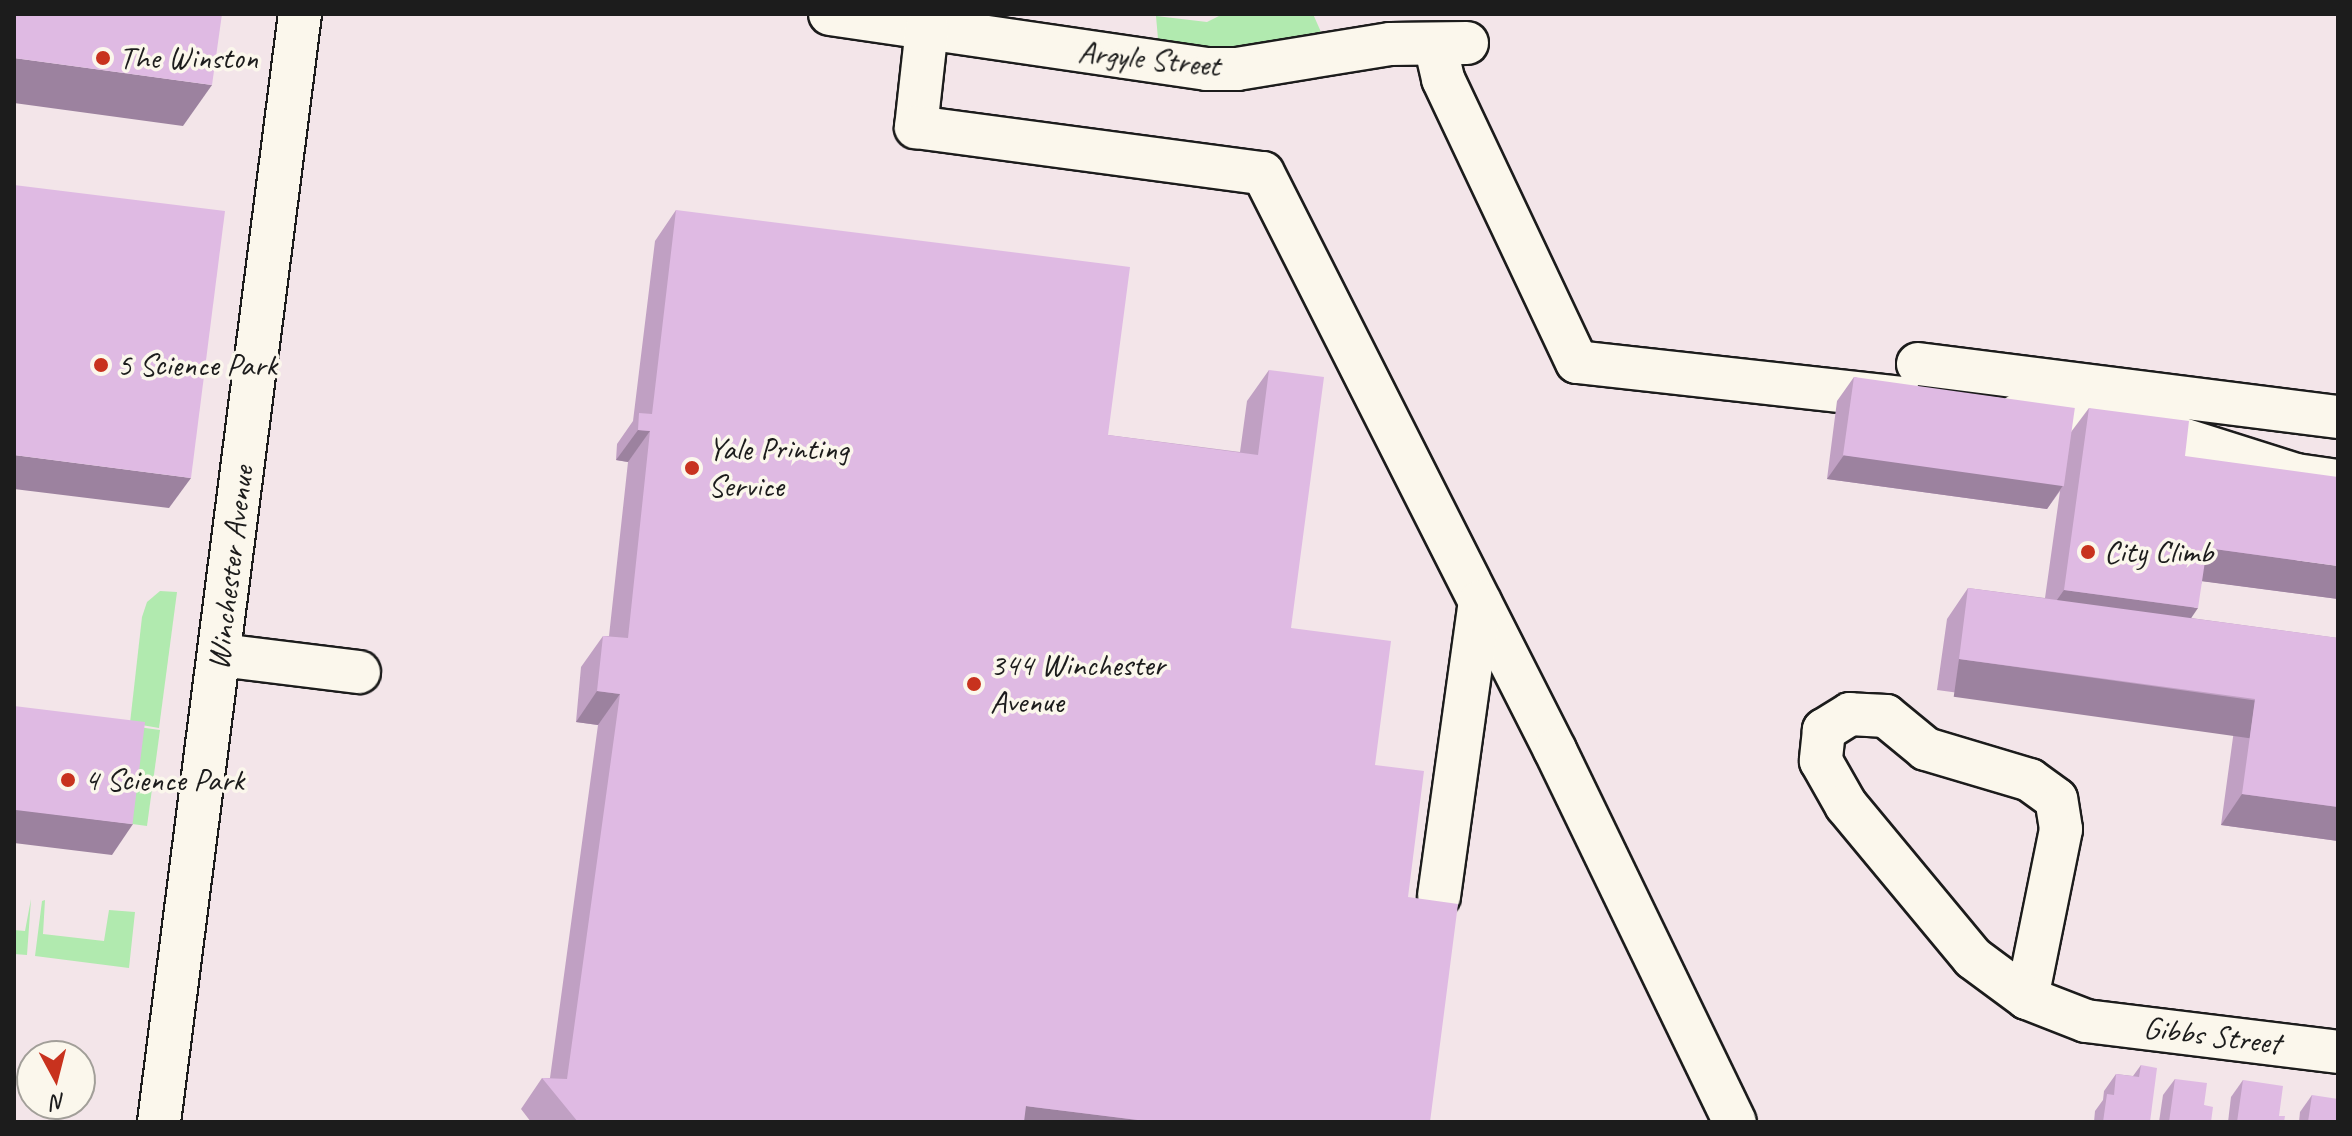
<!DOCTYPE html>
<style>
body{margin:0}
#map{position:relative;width:2352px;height:1136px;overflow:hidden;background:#f3e5e9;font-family:Caveat,sans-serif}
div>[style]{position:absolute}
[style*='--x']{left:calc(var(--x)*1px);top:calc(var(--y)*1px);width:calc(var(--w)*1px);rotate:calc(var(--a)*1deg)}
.green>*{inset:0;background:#b1eaaf}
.roads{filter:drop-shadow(2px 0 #1c1c1c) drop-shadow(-2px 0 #1c1c1c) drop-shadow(0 2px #1c1c1c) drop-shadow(0 -2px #1c1c1c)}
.minor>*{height:42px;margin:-21px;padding:0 21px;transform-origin:21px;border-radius:21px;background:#fbf7ec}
.wall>*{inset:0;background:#c0a0c3}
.shaded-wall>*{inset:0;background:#9c829f;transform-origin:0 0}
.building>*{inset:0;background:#dfbae3;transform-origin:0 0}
.dots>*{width:22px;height:22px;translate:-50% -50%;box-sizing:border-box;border:4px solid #fbf7ec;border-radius:50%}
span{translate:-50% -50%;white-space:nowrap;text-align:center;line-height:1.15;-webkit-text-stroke:7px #fbf7ec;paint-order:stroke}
.poi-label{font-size:32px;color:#1c1c1c}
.left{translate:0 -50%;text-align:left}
.street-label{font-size:32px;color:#1c1c1c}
.frame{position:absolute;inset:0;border:16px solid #1c1c1c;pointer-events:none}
.north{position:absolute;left:16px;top:1040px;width:80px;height:80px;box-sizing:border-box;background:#fbf7ec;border:2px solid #a29f99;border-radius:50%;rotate:173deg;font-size:22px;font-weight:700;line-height:32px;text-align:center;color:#1c1c1c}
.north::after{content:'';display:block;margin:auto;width:28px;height:36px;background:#c8321e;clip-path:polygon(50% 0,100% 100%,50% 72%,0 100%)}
</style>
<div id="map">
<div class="green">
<div style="clip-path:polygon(1223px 14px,1313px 14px,1321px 32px,1264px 46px,1221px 50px,1158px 39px,1156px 16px,1207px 22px)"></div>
<div style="clip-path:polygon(160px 591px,177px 592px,159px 728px,130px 723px,142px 617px,147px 602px)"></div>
<div style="clip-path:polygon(14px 710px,160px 730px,147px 826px,125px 823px)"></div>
<div style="clip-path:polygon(31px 899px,27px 955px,14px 954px,14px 930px,25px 931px)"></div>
<div style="clip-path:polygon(45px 900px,43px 934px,104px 941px,109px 910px,135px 912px,129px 968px,35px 956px,42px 901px)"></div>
</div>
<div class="roads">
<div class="minor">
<div style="--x:830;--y:14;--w:381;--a:8.3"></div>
<div style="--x:1207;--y:69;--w:30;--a:0"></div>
<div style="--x:1237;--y:69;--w:155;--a:-9.3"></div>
<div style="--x:1390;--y:44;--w:77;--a:-0.7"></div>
<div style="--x:927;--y:28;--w:100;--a:96.3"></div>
<div style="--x:916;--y:127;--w:350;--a:7.6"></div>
<div style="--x:1263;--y:173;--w:647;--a:63.16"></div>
<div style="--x:1555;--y:750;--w:413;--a:64.2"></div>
<div style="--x:1435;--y:44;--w:36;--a:77"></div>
<div style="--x:1443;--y:79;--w:313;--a:64.7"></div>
<div style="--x:1577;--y:362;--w:326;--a:6.3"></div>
<div style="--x:1918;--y:364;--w:423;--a:7.2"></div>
<div style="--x:2018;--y:415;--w:160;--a:7.9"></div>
<div style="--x:2176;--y:437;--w:126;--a:17.6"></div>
<div style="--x:2296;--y:475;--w:42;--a:8.1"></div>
<div style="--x:220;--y:655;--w:140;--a:7"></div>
<div style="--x:1439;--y:896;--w:297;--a:-82.1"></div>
<div style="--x:2027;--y:998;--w:172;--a:-78.6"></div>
<div style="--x:2061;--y:829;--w:30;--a:-99"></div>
<div style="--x:2056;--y:799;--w:32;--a:-144"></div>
<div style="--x:2030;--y:780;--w:109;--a:-163.4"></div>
<div style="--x:1926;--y:749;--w:52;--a:-140.5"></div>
<div style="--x:1886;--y:716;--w:36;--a:-177"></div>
<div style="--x:1850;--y:714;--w:31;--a:148"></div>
<div style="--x:1824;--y:730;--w:31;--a:96"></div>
<div style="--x:1821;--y:761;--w:51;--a:60.4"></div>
<div style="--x:1846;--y:805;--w:199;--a:50.3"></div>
<div style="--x:1973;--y:958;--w:67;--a:36.5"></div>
<div style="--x:2027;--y:998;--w:63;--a:21.3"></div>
<div style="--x:2086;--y:1021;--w:254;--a:7"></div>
<div style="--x:159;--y:1122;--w:1117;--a:-82.75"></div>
</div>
</div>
<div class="wall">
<div style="clip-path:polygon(676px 210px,1108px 435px,1240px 452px,1247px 401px,1269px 370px,1291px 628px,1375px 765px,1408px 897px,1430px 1122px,531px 1122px,521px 1109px,542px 1078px,550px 1078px,598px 725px,576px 722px,581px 667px,603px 636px,609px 636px,628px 462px,616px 460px,617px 444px,633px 421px,655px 241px)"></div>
<div style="clip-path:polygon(1854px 377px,2071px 432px,2089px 408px,2185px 456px,2338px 599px,2202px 581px,2191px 618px,2338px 638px,2338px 841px,2221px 825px,2234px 730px,1937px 690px,1947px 619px,1968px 588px,2045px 598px,2060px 491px,2047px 509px,1827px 479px,1837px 401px)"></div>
<div style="clip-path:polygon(2141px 1065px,2150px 1122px,2094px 1122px,2095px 1111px,2103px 1100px,2104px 1091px,2116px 1074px,2133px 1076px)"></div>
<div style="clip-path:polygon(2175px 1079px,2204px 1105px,2211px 1122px,2159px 1122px,2163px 1095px)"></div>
<div style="clip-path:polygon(2243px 1080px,2279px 1116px,2284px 1122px,2228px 1122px,2231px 1097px)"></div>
<div style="clip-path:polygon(2312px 1095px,2338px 1122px,2299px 1122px,2300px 1112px)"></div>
</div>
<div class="shaded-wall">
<div style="clip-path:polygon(14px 58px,212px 85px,183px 126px,14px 103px)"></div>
<div style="clip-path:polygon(638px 430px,650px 431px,628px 462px,616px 460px)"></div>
<div style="clip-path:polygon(14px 455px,191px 478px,169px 508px,14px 489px)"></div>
<div style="clip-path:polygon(1844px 455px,2064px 484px,2047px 509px,1827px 479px)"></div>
<div style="clip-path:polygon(2207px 548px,2338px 566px,2338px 599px,2185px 579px)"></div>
<div style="clip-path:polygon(2064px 590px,2198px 608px,2177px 639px,2042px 621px)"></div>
<div style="left:1959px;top:659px;width:299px;height:38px;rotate:8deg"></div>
<div style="clip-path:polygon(597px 691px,620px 694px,598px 725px,576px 722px)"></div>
<div style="clip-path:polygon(2242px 794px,2338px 807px,2338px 841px,2221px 825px)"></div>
<div style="clip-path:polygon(14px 809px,133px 824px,112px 855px,14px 843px)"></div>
<div style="clip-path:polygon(1026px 1106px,1154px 1122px,1015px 1122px)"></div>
</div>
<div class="building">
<div style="clip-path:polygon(14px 14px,222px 14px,212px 85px,14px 58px)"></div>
<div style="clip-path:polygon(14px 185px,225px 211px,191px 478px,14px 455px)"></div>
<div style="clip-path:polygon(676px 210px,1130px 267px,1108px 435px,1258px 455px,1269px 370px,1324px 377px,1291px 628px,1391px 641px,1375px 765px,1424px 771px,1408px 897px,1458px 904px,1430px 1122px,1154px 1122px,1026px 1106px,1024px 1122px,578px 1122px,542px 1078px,567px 1079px,620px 694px,597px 691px,603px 636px,628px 638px,650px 431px,638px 430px,639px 413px,652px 414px)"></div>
<div style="left:1854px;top:377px;width:223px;height:79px;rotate:8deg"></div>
<div style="clip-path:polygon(2089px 408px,2189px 421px,2185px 456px,2338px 477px,2338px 566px,2207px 548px,2198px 608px,2064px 590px)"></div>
<div style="clip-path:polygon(1968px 588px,2338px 638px,2338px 807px,2242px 794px,2255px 699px,1959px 659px)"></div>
<div style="left:14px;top:706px;width:132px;height:103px;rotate:7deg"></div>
<div style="clip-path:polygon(2141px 1065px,2157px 1068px,2150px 1122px,2103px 1122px,2107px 1094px,2114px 1095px,2116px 1074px,2139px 1077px)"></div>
<div style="clip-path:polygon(2175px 1079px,2207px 1083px,2204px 1105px,2213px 1107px,2211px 1122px,2169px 1122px)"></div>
<div style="clip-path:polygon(2243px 1080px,2283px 1086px,2279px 1116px,2285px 1116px,2284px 1122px,2237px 1122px)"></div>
<div style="clip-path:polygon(2312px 1095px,2338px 1099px,2338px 1122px,2308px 1122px)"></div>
</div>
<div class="dots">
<div style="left:103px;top:58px;background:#c8321e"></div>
<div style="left:101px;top:365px;background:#c8321e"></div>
<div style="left:692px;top:468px;background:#c8321e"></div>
<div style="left:2088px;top:552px;background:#c8321e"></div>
<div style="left:974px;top:684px;background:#c8321e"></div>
<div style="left:68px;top:780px;background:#c8321e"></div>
</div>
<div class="poi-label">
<span class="left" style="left:119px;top:58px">The Winston</span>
<span class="left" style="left:117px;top:365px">5 Science Park</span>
<span class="left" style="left:708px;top:468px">Yale Printing<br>Service</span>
<span class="left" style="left:2104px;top:552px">City Climb</span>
<span class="left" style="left:990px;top:684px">344 Winchester<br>Avenue</span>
<span class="left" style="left:84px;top:780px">4 Science Park</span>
</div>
<div class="street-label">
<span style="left:1149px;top:59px;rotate:6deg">Argyle Street</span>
<span style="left:231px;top:568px;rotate:-83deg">Winchester Avenue</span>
<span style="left:2212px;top:1036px;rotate:7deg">Gibbs Street</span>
</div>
<div class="frame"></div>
<div class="north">N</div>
</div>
